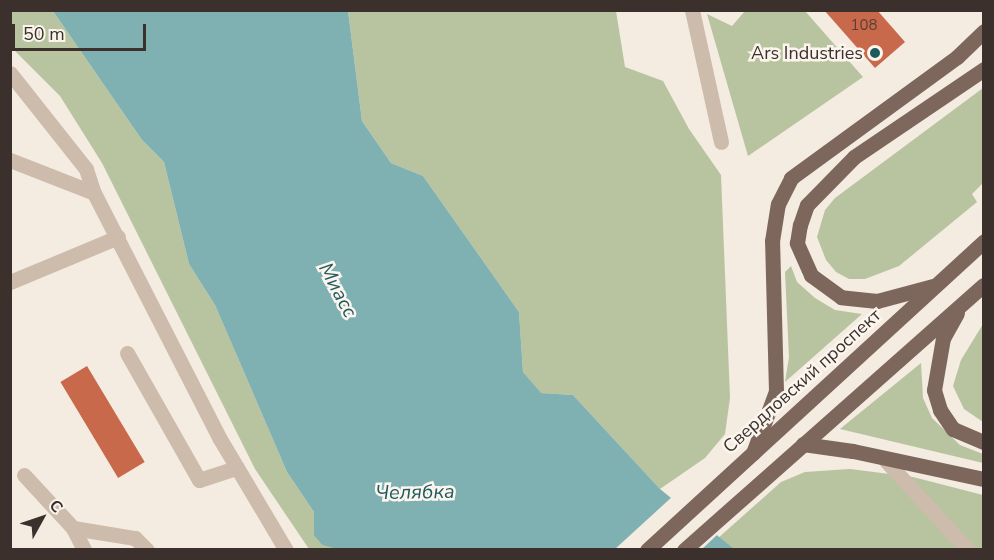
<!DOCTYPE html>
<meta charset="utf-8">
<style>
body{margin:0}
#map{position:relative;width:994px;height:560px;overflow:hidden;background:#f4ebe1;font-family:"Nunito Sans",sans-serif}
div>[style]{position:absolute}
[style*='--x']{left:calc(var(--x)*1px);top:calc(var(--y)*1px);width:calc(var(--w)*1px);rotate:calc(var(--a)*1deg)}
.green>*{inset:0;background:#b8c4a0}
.water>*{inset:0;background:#7fb0b2}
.pier>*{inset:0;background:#f4ebe1}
.building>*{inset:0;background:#c8694b;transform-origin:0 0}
.minor>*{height:15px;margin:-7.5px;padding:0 7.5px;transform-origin:7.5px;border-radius:7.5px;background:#cdbbac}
.major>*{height:15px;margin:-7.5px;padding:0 7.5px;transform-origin:7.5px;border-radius:7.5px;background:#7d675c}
.dots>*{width:16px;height:16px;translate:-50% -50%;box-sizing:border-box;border:3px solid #fbf5ee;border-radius:50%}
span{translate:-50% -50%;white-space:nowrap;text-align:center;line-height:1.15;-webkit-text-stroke:5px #fbf5ee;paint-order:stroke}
.number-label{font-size:15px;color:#5e3e33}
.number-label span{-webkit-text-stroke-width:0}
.poi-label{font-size:18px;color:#3b302b}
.right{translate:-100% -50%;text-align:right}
.street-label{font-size:18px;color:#3b302b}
.water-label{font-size:20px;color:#1f5a5e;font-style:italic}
.frame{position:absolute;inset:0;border:12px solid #3b302b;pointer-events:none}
.north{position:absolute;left:12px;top:488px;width:60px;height:60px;-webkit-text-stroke:4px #fbf5ee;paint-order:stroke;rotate:50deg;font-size:16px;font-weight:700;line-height:24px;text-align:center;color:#3b302b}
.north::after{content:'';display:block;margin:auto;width:21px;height:27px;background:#3b302b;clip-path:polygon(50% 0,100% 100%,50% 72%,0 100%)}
.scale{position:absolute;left:12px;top:24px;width:134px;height:27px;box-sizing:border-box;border:3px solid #3b302b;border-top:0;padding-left:8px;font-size:18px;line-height:21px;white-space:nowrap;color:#3b302b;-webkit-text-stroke:4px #fbf5ee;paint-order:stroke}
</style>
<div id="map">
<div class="green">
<div style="clip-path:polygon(10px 11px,53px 11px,142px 140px,164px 162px,189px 264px,215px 305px,287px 472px,314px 512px,315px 535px,322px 545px,341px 549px,309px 549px,255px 469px,102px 163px,60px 96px,11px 47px)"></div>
<div style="clip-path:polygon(348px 11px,616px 11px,625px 67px,663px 81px,689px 129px,721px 175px,730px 398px,725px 434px,705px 458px,660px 489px,573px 395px,540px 393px,523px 372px,519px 312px,423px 176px,391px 163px,362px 121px)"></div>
<div style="clip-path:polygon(745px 11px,805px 11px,863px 77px,748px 156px,707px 14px,732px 26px)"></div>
<div style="clip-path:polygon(983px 88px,983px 183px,972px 194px,977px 202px,899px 266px,865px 279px,849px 279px,836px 272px,826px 260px,817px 237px,825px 210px,835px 198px)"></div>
<div style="clip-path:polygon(791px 266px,797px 282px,815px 298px,835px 310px,862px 314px,785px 382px,789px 357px,785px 272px)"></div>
<div style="clip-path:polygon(983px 324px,983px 422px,964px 409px,953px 386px,961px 360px)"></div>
<div style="clip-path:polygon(921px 363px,923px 398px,932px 418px,960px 445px,983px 454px,983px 463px,840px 429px)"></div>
<div style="clip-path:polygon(850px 469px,913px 477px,983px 495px,983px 549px,734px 550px,717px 539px,781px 482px,805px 472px)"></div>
</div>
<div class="water">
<div style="clip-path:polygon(53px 11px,348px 11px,362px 121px,391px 163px,423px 176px,519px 312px,523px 372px,541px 393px,573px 395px,660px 489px,734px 549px,341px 550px,322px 545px,314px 535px,314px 512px,287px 472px,215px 305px,189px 264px,164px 162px,142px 140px)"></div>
</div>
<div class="pier">
<div style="clip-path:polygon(673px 496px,717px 535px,701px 550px,615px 549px)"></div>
</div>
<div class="building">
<div style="clip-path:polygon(824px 10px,877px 10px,905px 42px,875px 68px)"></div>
<div style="left:87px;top:366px;width:112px;height:31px;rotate:59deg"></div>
</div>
<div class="minor">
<div style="--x:692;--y:10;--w:135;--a:77.6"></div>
<div style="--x:10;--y:73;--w:122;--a:51.6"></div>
<div style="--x:86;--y:169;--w:25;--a:72"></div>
<div style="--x:94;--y:193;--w:276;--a:62.9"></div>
<div style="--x:220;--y:439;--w:129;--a:59.3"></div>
<div style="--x:10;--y:160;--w:90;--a:21.4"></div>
<div style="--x:10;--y:282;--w:117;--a:-22.6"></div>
<div style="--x:127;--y:353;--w:146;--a:60.4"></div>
<div style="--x:199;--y:480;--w:40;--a:-18"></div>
<div style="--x:886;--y:461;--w:121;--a:47.3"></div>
<div style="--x:24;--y:475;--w:72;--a:47.2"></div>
<div style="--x:73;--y:528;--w:63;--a:9.2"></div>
<div style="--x:135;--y:538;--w:17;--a:45"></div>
<div style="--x:73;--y:528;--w:25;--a:63"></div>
</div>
<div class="major">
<div style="--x:933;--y:286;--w:58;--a:165"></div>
<div style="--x:877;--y:301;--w:36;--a:-174"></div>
<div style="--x:841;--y:297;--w:37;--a:-144"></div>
<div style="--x:811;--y:275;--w:35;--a:-114"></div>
<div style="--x:797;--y:243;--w:18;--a:-81"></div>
<div style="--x:800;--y:225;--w:21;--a:-71"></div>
<div style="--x:807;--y:205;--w:67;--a:-45.6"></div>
<div style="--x:854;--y:157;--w:157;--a:-34.1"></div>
<div style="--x:957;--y:313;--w:29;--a:119"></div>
<div style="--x:943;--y:338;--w:53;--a:99.8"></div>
<div style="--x:934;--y:390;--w:21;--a:73"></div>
<div style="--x:940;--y:410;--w:23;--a:56"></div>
<div style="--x:953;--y:429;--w:34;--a:23"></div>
<div style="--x:803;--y:444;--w:50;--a:8"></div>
<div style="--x:853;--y:451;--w:134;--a:12.1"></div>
<div style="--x:753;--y:453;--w:66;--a:-69.6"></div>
<div style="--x:776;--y:391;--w:150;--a:-91.5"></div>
<div style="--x:772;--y:241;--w:37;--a:-81"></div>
<div style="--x:778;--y:204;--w:29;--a:-63"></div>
<div style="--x:791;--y:178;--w:205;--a:-36.1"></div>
<div style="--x:957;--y:57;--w:37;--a:-44"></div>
<div style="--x:647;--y:550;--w:457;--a:-42.5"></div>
<div style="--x:684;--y:550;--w:400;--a:-41.5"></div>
</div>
<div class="dots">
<div style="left:875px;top:53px;background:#1f5a5e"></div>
</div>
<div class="number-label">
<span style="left:864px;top:26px">108</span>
</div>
<div class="poi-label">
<span class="right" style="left:863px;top:53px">Ars Industries</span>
</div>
<div class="street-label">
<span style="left:802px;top:381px;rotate:-42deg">Свердловский проспект</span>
</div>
<div class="water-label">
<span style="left:338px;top:290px;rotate:62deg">Миасс</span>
<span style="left:415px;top:492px;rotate:-1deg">Челябка</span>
</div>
<div class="frame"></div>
<div class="north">С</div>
<div class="scale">50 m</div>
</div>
